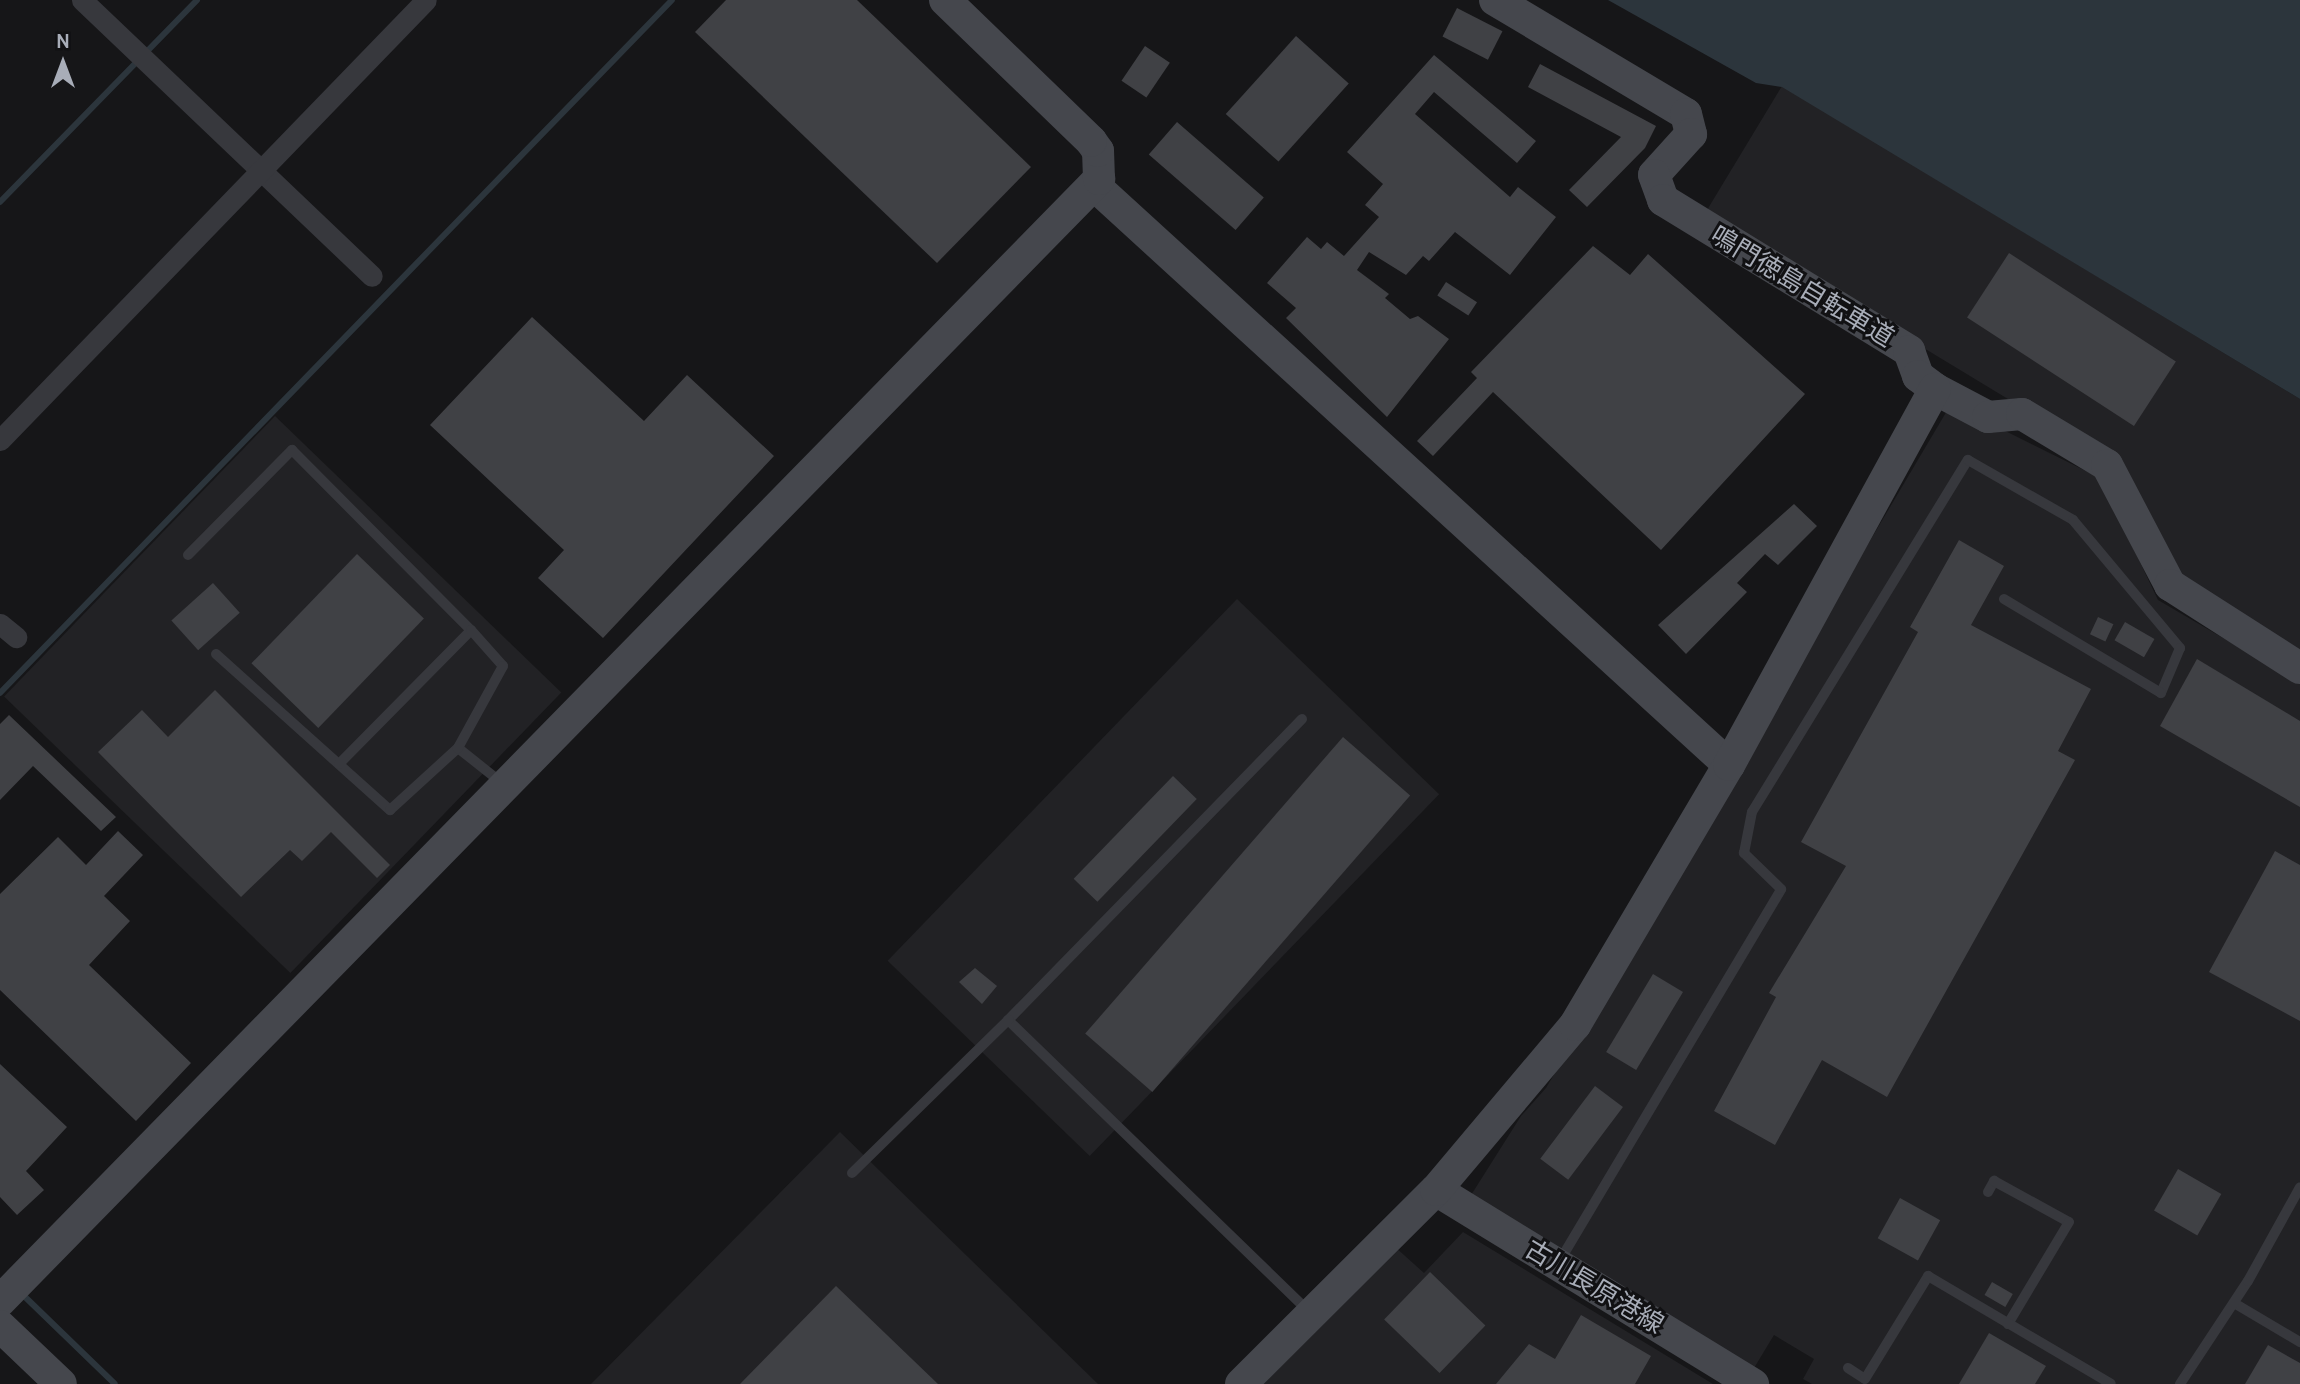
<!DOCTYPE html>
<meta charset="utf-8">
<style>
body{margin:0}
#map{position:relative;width:2300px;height:1384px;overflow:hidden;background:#161618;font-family:Cabin,"Noto Sans JP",sans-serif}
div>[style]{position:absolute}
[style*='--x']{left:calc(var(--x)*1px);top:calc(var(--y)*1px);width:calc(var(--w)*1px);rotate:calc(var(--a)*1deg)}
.built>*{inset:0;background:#222225;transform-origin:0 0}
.water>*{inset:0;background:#2c353c}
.stream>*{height:6px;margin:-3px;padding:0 3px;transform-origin:3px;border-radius:3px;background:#2c353c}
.building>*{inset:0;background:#404145;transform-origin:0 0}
.lane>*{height:10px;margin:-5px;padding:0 5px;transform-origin:5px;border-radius:5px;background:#37383d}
.street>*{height:21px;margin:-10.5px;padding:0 10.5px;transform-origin:10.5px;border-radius:10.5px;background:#37383d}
.secondary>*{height:32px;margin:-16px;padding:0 16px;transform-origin:16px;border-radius:16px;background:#45474d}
span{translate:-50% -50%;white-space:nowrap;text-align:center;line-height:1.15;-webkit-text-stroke:6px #111113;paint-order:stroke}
.street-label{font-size:26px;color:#a8adb8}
.north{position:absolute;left:28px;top:28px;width:70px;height:70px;-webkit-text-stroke:5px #111113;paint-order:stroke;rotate:0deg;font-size:19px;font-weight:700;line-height:28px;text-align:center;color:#a8adb8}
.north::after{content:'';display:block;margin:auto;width:24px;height:32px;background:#a8adb8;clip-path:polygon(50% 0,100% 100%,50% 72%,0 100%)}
</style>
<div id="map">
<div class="built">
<div style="clip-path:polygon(1782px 86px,2300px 399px,2300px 654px,2178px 581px,2102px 456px,1704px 215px)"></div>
<div style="clip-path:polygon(1951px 404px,2100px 478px,2158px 600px,2300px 683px,2300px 1384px,1812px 1384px,1803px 1379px,1814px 1359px,1774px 1335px,1751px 1373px,1466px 1203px,1521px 1116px,1546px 1088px)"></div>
<div style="left:275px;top:416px;width:398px;height:390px;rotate:44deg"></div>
<div style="left:1237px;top:599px;width:281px;height:503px;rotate:44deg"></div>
<div style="clip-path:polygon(840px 1132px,1098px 1384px,591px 1384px)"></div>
<div style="clip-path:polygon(1463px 1232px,1713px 1384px,1260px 1384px,1394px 1246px,1424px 1273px)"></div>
</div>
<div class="water">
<div style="clip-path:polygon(1608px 0,2300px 0,2300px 399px,1782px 87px,1756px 83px)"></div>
</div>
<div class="stream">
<div style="--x:0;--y:202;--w:282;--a:-45.7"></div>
<div style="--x:0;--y:693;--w:965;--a:-45.88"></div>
<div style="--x:22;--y:1294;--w:129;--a:44.1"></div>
</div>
<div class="building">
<div style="clip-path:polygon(726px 0,857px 0,1031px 167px,937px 263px,695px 32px)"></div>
<div style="left:1457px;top:8px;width:51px;height:32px;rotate:27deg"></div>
<div style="left:1296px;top:36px;width:71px;height:105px;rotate:42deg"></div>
<div style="left:1145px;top:46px;width:30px;height:42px;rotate:34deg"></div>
<div style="clip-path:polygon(1434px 55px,1536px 141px,1517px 163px,1434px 92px,1415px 114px,1510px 197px,1518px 187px,1556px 217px,1510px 275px,1455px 232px,1429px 261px,1423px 256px,1406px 275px,1369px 252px,1357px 270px,1389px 294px,1385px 298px,1410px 319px,1418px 316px,1449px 339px,1387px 417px,1286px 318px,1296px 308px,1267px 283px,1307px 237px,1321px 249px,1327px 242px,1344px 256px,1379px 217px,1365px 205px,1383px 184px,1347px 152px)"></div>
<div style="clip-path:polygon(1540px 64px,1656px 126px,1645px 148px,1587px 207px,1569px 190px,1621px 137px,1528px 87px)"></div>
<div style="left:1177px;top:122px;width:115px;height:43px;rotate:41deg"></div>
<div style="clip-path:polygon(1593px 246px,1630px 275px,1648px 254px,1805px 394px,1661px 550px,1493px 392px,1433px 456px,1417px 441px,1477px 378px,1471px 372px)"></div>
<div style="left:2009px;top:253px;width:199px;height:77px;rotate:33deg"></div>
<div style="left:1446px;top:282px;width:37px;height:16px;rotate:33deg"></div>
<div style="clip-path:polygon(532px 317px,644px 421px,687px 375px,774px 456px,603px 638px,538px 578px,564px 550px,430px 425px)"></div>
<div style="clip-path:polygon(1794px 504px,1817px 526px,1778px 565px,1765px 554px,1737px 583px,1747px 592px,1686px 654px,1658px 625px)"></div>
<div style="clip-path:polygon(1959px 540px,2004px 566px,1971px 625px,2091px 689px,2058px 751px,2075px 760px,1887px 1097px,1822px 1060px,1775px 1145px,1714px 1111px,1776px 997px,1769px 993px,1846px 866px,1801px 842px,1918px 632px,1910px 627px)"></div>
<div style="left:357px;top:554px;width:93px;height:152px;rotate:44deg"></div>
<div style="left:213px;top:583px;width:40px;height:56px;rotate:48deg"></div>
<div style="left:2098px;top:617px;width:17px;height:19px;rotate:25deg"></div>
<div style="left:2125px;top:622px;width:34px;height:21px;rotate:30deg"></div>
<div style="clip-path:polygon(2197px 659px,2300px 721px,2300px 807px,2160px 726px)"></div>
<div style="clip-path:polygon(215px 690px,390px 865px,377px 878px,331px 832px,302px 861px,290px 850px,241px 897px,98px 752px,142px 710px,168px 737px)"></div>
<div style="clip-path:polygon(9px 715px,116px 817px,101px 831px,33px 766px,0 800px,0 724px)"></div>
<div style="left:1343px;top:737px;width:89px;height:393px;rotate:41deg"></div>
<div style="left:1173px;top:776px;width:33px;height:143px;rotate:44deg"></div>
<div style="clip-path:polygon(118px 831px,143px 855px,104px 896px,130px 921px,89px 965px,191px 1063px,136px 1121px,0 990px,0 894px,58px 837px,86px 865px)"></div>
<div style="clip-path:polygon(2275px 851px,2300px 865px,2300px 1021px,2209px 972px)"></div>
<div style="clip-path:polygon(975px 968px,997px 986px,982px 1004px,959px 982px)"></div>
<div style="left:1653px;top:974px;width:35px;height:91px;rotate:31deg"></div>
<div style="clip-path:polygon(0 1064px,67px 1127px,26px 1171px,44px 1190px,17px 1215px,0 1197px)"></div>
<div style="left:1595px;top:1086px;width:35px;height:91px;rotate:37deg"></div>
<div style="left:2178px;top:1169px;width:50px;height:48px;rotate:30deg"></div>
<div style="left:1900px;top:1198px;width:46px;height:46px;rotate:29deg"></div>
<div style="left:1430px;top:1272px;width:77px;height:66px;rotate:44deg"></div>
<div style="left:1992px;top:1282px;width:24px;height:15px;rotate:30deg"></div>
<div style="clip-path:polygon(836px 1286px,938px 1384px,740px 1384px)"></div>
<div style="clip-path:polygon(1581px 1315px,1651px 1356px,1635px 1384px,1496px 1384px,1529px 1344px,1555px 1359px)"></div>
<div style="clip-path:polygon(1989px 1333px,2046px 1366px,2035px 1384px,1959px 1384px)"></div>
<div style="clip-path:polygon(2268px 1345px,2300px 1363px,2300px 1384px,2245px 1384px)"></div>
</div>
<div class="lane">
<div style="--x:188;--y:555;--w:148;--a:-45.3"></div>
<div style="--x:292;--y:450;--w:254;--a:45.2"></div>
<div style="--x:216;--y:654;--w:234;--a:41.9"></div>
<div style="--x:390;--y:810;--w:92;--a:-42.4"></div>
<div style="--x:458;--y:748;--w:56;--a:38.5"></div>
<div style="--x:1302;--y:719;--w:421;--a:134.3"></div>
<div style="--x:1008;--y:1020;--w:419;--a:44.1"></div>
<div style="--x:339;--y:764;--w:188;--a:-45.4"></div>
<div style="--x:471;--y:630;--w:48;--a:48.4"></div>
<div style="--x:503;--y:666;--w:94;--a:118.8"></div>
<div style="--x:852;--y:1173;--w:219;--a:-44.4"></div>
<div style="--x:1988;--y:1192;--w:13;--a:-61"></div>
<div style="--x:1994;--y:1181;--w:85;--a:28.7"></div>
<div style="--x:2069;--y:1222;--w:119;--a:120.9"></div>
<div style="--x:1559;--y:1262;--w:434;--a:-59.2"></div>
<div style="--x:1781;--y:889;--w:52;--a:-135.8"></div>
<div style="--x:1744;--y:853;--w:42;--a:-79"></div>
<div style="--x:1752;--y:812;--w:413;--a:-58.5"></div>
<div style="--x:1968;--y:460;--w:121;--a:29.7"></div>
<div style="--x:2073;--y:520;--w:167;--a:50.1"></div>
<div style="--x:2180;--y:648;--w:49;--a:112.9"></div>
<div style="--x:2161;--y:693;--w:183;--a:-149.1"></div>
<div style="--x:2234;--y:1303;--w:77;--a:30.6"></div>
<div style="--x:1848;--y:1368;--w:20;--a:33"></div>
<div style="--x:1865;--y:1379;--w:121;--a:-58.5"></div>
<div style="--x:1928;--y:1276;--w:212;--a:30.5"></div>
<div style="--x:2180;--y:1384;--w:123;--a:-56.6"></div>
<div style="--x:2248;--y:1281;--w:107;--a:-61"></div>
</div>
<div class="street">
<div style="--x:82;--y:0;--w:400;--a:43.6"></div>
<div style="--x:0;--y:440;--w:612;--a:-45.93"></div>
<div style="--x:0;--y:624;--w:21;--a:39"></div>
</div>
<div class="secondary">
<div style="--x:1495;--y:0;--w:222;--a:30.8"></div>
<div style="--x:1686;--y:114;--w:21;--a:76"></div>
<div style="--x:1691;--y:134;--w:55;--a:132.1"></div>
<div style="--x:1654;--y:175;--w:27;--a:70"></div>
<div style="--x:1663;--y:200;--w:289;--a:31.5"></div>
<div style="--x:1909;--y:351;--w:27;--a:70"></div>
<div style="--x:1918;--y:376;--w:21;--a:37"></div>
<div style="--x:1935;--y:389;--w:60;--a:27.8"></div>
<div style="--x:1988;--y:417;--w:34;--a:-5"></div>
<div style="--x:2022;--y:414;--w:99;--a:31"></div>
<div style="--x:2107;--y:465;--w:136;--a:62.3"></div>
<div style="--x:2170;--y:585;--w:154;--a:32.6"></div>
<div style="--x:1094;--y:185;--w:860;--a:42.41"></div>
<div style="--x:1436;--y:1190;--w:372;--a:31.5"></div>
<div style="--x:0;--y:1301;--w:1571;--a:-45.59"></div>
<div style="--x:1099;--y:179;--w:28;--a:-92"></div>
<div style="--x:1098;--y:151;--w:12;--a:-125"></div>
<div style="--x:1091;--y:141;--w:203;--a:-136"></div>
<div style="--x:0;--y:1326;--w:84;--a:43.6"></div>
<div style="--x:1241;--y:1384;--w:275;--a:-44.9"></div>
<div style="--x:1436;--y:1190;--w:216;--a:-49.9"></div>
<div style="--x:1575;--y:1025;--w:302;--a:-59.4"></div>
<div style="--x:1729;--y:765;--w:429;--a:-61.3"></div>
</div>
<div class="street-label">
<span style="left:1802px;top:287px;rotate:31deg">鳴門徳島自転車道</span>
<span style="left:1594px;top:1287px;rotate:31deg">古川長原港線</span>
</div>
<div class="north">N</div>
</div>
